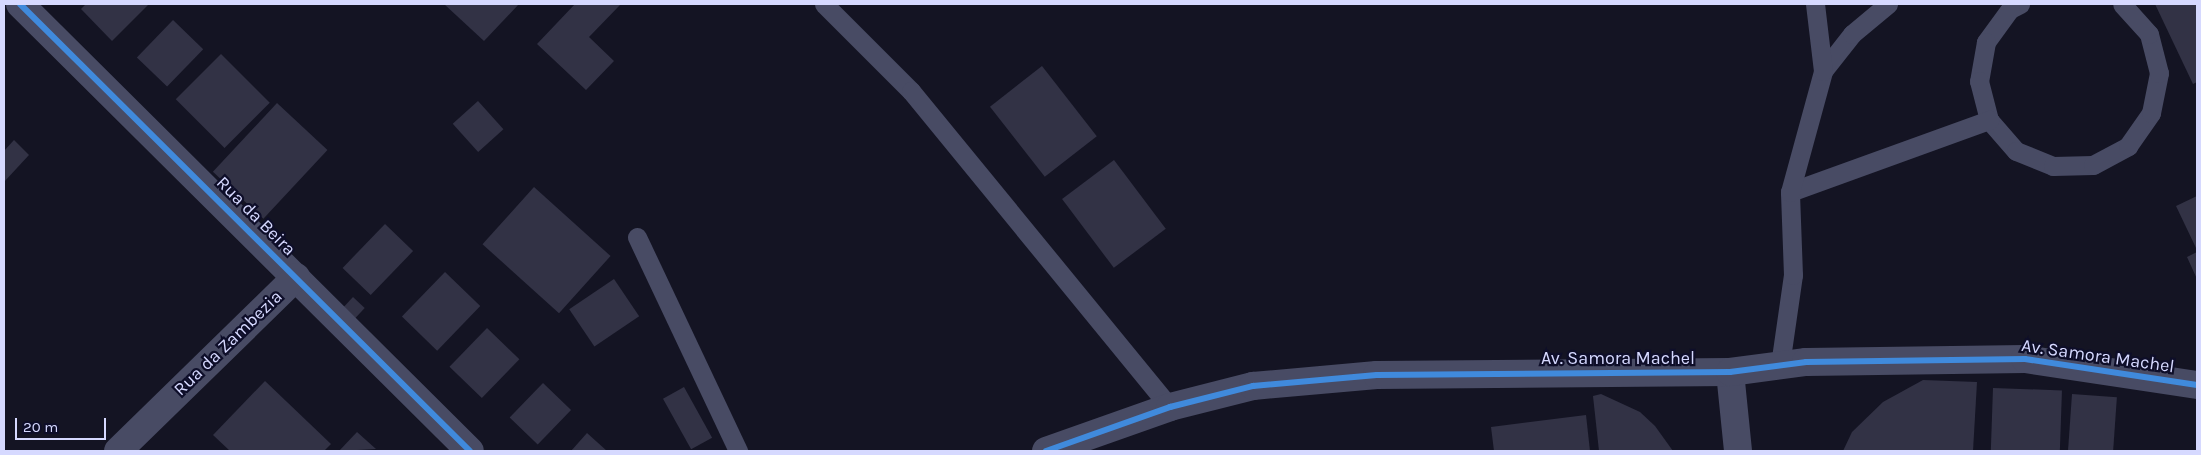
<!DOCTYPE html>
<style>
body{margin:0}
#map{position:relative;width:2201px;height:455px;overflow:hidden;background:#141423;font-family:Karla,sans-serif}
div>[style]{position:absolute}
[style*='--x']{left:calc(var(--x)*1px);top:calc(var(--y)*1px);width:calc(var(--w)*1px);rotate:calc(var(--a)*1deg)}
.building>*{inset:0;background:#323245;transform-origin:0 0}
.lane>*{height:19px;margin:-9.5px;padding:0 9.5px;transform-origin:9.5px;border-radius:9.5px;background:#484b64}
.street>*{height:28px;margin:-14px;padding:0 14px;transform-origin:14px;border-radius:14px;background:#484b64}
.cycleway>*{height:6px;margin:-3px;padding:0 3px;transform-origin:3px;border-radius:3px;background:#408adc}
span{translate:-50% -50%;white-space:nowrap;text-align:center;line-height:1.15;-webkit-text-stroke:4.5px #0e0e29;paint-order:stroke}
.street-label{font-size:18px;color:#d6d9ff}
.frame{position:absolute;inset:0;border:5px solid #d6d9ff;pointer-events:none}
.scale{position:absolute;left:15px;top:418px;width:91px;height:22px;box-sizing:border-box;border:2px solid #d6d9ff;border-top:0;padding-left:6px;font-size:15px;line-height:18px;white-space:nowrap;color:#d6d9ff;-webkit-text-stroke:4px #0e0e29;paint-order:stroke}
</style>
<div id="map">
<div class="building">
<div style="clip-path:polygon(86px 4px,149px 4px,112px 41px,81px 9px)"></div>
<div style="clip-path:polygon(444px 4px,519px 4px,484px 41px)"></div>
<div style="clip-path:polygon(575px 4px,621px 4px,589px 37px,614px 61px,586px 90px,537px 44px)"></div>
<div style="clip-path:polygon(2155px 4px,2197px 4px,2197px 82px,2193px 84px)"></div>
<div style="left:173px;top:20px;width:42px;height:52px;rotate:44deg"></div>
<div style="left:221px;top:54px;width:69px;height:64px;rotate:45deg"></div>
<div style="left:1042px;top:66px;width:89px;height:66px;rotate:52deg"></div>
<div style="left:478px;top:101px;width:38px;height:34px;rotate:48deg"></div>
<div style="left:277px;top:103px;width:69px;height:94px;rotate:43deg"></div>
<div style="clip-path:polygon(14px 140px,29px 155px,4px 182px,4px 151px)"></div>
<div style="left:1114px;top:160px;width:86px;height:65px;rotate:53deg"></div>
<div style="left:534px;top:187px;width:103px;height:77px;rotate:42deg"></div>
<div style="clip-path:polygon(2197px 196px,2197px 250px,2176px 206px)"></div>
<div style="left:385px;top:224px;width:39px;height:61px;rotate:44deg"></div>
<div style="clip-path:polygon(2197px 252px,2197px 279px,2187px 257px)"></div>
<div style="left:445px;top:272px;width:49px;height:62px;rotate:44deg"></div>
<div style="left:614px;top:279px;width:45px;height:54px;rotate:56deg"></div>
<div style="left:353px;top:297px;width:16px;height:15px;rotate:43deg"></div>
<div style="left:487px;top:328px;width:45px;height:54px;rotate:44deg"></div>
<div style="clip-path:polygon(1923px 380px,1977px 382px,1973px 451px,1843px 451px,1852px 432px,1883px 402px)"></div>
<div style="clip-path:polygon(265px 381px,331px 444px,324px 451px,230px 451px,213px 435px)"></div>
<div style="left:543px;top:383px;width:39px;height:48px;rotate:44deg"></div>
<div style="left:684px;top:387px;width:58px;height:24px;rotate:61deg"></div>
<div style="left:1993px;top:388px;width:69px;height:63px;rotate:2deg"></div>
<div style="clip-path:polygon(1601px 394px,1640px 412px,1655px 426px,1673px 451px,1599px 451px,1593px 396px)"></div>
<div style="left:2072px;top:394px;width:45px;height:57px;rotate:4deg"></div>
<div style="clip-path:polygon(1586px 415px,1590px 451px,1494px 451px,1491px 427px)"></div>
<div style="clip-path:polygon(357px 432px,376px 449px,339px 451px)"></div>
<div style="clip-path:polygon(587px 433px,607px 451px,571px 451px)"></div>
</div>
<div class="lane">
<div style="--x:824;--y:4;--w:123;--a:45"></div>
<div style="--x:911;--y:91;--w:409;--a:50.7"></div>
<div style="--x:2020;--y:4;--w:11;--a:153"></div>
<div style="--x:2010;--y:9;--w:41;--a:126"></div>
<div style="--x:1986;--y:42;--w:40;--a:100"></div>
<div style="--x:1979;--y:81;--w:40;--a:75.6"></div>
<div style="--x:1989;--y:120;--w:41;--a:48.9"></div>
<div style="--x:2016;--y:151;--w:40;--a:22"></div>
<div style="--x:2053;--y:166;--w:40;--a:-1.4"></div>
<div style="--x:2093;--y:165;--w:40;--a:-28"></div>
<div style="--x:2128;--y:146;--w:40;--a:-55.1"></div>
<div style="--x:2151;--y:113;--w:41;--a:-78.7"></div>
<div style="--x:2159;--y:73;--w:40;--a:-104.4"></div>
<div style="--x:2149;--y:34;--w:40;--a:-132"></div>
<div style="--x:1823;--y:71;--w:47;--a:-51.9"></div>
<div style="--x:1852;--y:34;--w:47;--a:-39.8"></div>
<div style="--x:1790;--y:192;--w:212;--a:-19.9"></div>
<div style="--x:637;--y:237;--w:237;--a:64.7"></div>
<div style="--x:1780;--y:365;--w:91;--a:-81.8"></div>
<div style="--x:1793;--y:275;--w:83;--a:-92.1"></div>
<div style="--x:1790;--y:192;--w:125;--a:-74.7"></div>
<div style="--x:1823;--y:71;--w:67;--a:-96.8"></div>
</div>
<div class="street">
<div style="--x:20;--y:4;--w:634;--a:44.81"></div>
<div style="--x:1730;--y:372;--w:79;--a:84.2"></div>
<div style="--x:118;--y:451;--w:249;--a:-44.3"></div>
<div style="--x:1046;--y:451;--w:132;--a:-19.5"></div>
<div style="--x:1170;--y:407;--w:86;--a:-14.2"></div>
<div style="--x:1253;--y:386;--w:124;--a:-5.1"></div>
<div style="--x:1377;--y:375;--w:353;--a:-0.5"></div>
<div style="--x:1730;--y:372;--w:77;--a:-7.5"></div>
<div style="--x:1806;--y:362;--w:219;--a:-0.8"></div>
<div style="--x:2025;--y:359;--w:174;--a:8.6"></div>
</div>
<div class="cycleway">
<div style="--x:20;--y:4;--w:634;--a:44.81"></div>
<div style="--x:1046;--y:451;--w:132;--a:-19.5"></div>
<div style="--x:1170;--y:407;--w:86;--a:-14.2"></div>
<div style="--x:1253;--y:386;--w:124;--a:-5.1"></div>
<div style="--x:1377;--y:375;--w:353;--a:-0.5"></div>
<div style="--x:1730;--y:372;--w:77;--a:-7.5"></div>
<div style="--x:1806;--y:362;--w:219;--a:-0.8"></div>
<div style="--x:2025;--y:359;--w:174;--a:8.6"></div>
</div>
<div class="street-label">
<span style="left:256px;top:216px;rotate:45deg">Rua da Beira</span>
<span style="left:228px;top:343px;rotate:-44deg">Rua da Zambezia</span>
<span style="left:2098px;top:356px;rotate:8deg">Av. Samora Machel</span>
<span style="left:1618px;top:358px">Av. Samora Machel</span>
</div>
<div class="frame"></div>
<div class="scale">20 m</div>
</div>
